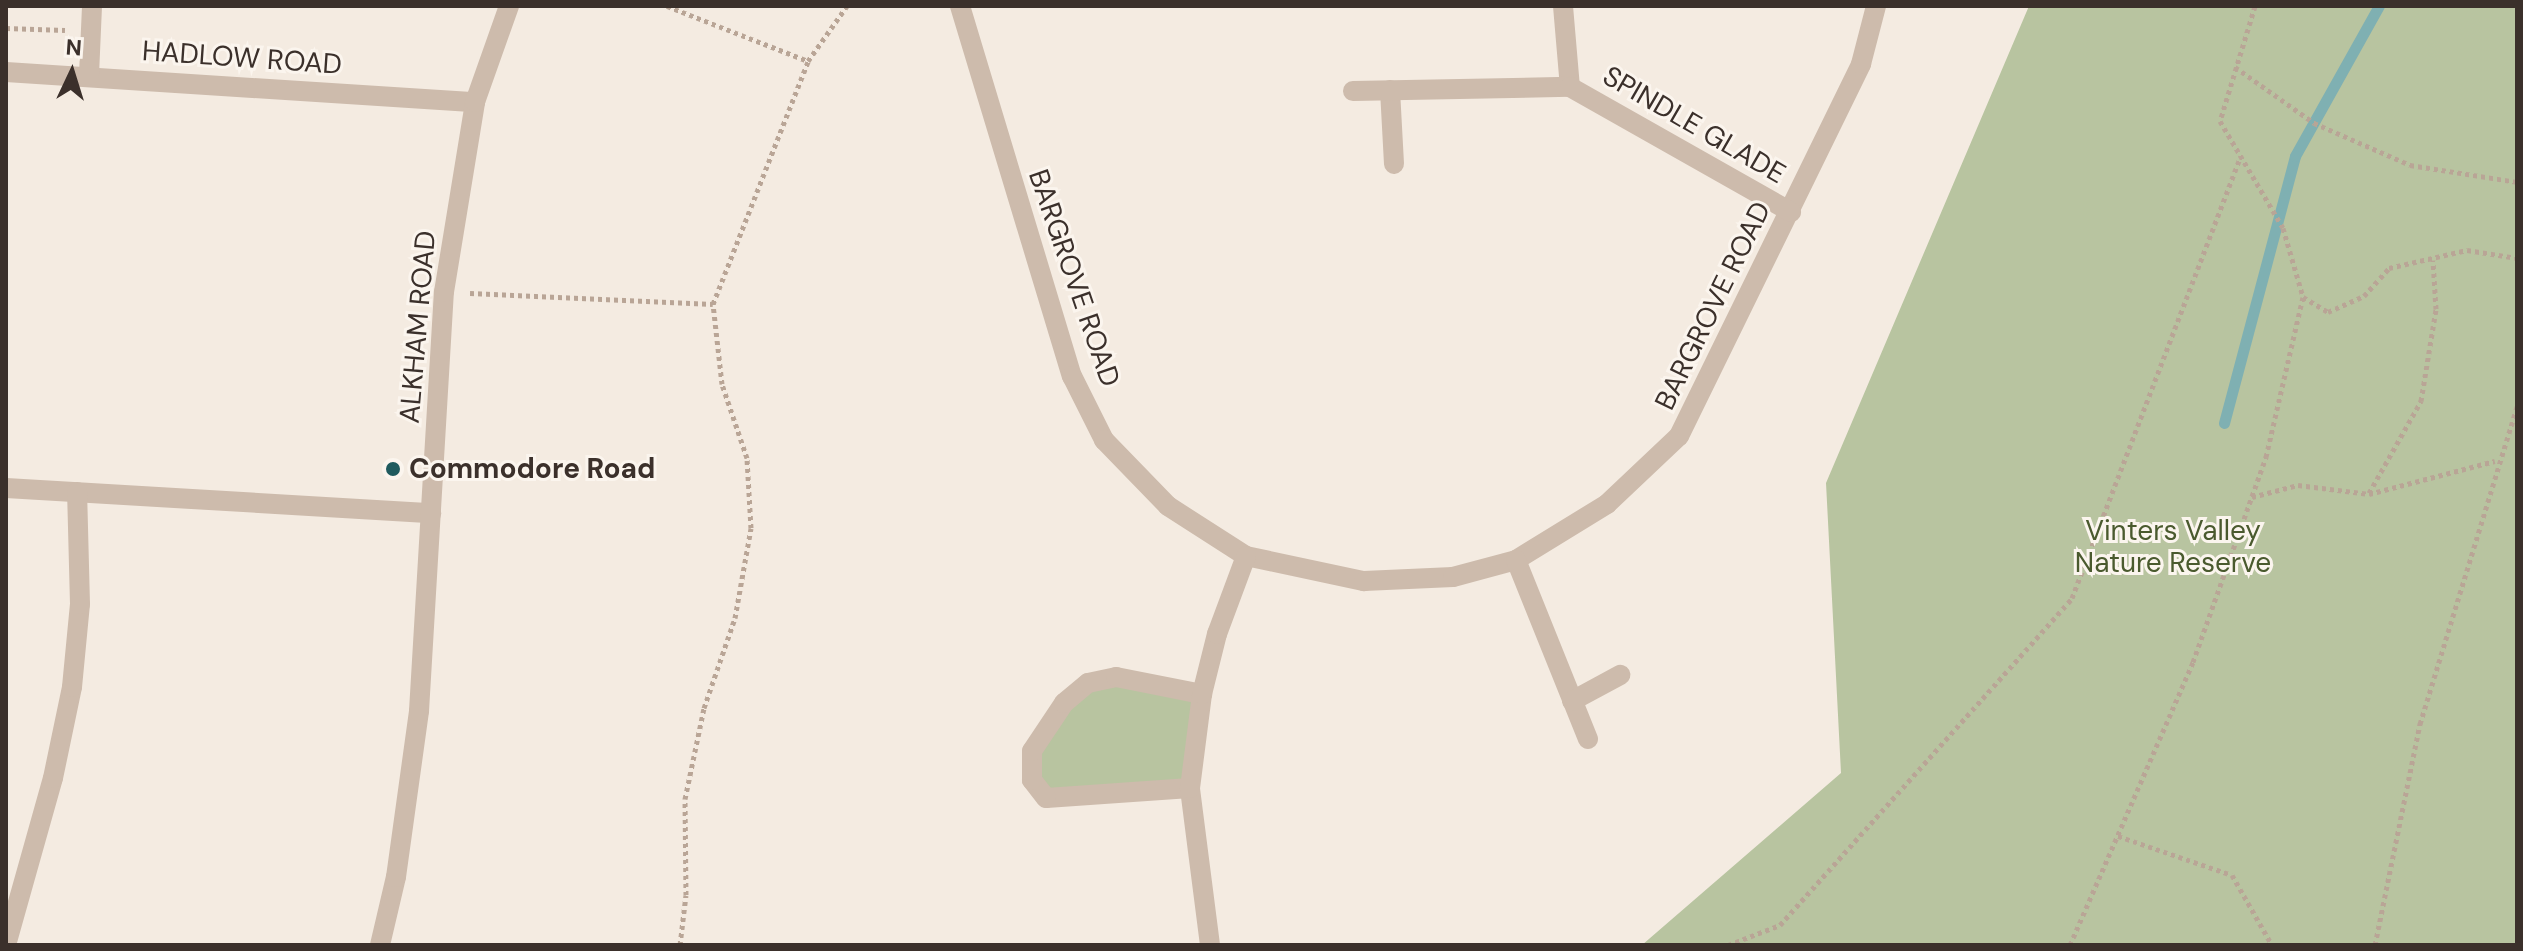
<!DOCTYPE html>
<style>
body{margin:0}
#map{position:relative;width:2523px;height:951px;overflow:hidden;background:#f4ebe1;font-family:"DM Sans",sans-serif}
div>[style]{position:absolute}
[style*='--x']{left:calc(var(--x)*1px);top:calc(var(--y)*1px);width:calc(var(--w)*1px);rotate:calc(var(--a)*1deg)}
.green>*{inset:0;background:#b8c4a0}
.stream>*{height:11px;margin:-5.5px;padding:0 5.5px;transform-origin:5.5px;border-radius:5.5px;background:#7fb0b2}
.path>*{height:5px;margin-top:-2.5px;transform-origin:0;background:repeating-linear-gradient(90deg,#b9a596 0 4px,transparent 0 8px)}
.street>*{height:20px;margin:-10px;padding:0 10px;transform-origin:10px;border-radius:10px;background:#cdbbac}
.dots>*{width:22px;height:22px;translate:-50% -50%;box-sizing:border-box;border:4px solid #fbf5ee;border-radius:50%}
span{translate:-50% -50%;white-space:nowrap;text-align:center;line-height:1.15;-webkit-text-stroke:6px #fbf5ee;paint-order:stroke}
.street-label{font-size:28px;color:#3b302b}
.poi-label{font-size:28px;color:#3b302b;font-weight:700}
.left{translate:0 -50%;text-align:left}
.park-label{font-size:28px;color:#4a5a2e}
.frame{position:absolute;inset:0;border:8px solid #3b302b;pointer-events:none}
.north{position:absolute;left:32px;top:32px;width:80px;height:80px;-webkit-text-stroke:6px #fbf5ee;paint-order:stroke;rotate:4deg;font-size:22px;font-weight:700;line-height:32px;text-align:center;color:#3b302b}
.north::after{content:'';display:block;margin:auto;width:28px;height:36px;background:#3b302b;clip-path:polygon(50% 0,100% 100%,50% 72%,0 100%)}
</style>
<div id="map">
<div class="green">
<div style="clip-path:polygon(2029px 6px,2517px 6px,2517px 945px,1642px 945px,1841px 773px,1826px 483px)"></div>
<div style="clip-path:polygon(1088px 683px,1202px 694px,1190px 788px,1046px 798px,1032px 751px)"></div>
</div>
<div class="stream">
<div style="--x:2224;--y:423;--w:276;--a:-75.1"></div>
<div style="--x:2295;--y:156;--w:172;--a:-60.8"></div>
</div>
<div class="path">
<div style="--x:667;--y:6;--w:151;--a:21.3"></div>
<div style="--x:2255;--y:6;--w:120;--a:106.9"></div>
<div style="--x:2220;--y:121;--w:124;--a:59.5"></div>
<div style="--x:2283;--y:228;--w:72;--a:73.8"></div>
<div style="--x:2303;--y:297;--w:29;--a:31"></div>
<div style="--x:2328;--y:312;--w:39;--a:-24"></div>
<div style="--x:2364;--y:296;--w:38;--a:-48"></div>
<div style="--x:2389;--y:268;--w:80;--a:-13"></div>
<div style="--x:2467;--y:250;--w:51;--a:9.1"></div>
<div style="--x:6;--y:28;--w:59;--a:1.9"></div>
<div style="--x:2235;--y:67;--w:97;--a:35.3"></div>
<div style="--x:2314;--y:123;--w:105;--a:23.6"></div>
<div style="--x:2410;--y:165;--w:108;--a:9"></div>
<div style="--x:470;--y:293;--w:243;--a:2.6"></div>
<div style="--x:2369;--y:493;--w:106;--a:-60.5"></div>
<div style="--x:2421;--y:401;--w:93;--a:-80.7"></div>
<div style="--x:2436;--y:309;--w:49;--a:-93.5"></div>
<div style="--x:2252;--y:497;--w:48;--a:-14.6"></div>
<div style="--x:2298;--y:485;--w:72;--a:7.2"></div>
<div style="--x:2369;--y:494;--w:130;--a:-14.7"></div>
<div style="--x:2118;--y:836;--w:120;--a:18.9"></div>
<div style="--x:2232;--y:875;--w:81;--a:60.3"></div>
<div style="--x:680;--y:945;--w:50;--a:-83.2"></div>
<div style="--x:686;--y:895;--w:96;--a:-90.6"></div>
<div style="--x:685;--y:799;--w:93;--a:-78.2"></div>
<div style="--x:704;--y:708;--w:95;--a:-71"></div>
<div style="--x:735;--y:618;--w:91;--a:-79.9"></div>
<div style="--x:751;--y:528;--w:70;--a:-93.3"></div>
<div style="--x:747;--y:458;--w:78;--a:-108.7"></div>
<div style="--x:722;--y:384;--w:81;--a:-96.4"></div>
<div style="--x:713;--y:304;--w:261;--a:-68.6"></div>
<div style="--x:808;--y:61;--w:67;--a:-54.7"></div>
<div style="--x:1728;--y:945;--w:56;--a:-21"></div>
<div style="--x:1780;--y:925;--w:438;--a:-48.2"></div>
<div style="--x:2072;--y:598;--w:473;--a:-69.1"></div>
<div style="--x:2070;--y:945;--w:309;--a:-66.5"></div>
<div style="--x:2193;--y:662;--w:218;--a:-70.4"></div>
<div style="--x:2266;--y:457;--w:164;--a:-77"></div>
<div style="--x:2375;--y:945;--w:226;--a:-78.5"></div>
<div style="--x:2420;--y:724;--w:332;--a:-73"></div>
</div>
<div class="street">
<div style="--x:960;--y:6;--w:387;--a:73.2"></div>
<div style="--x:1072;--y:376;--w:72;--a:63.4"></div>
<div style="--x:1104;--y:440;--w:92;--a:45.9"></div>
<div style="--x:1168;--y:506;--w:93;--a:32.7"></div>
<div style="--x:1246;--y:556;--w:121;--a:12"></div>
<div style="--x:1364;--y:581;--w:89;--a:-2.6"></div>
<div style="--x:1453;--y:577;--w:65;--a:-15.1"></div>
<div style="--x:1516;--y:560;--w:107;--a:-31.6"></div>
<div style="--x:1607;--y:504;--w:99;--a:-43.4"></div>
<div style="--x:1679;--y:436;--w:414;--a:-63.9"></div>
<div style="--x:1861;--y:64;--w:60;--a:-75.5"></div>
<div style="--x:1563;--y:6;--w:81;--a:85.1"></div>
<div style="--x:6;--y:72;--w:470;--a:3.7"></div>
<div style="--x:89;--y:75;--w:69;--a:-87.5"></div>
<div style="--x:1390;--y:90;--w:74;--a:86.9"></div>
<div style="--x:1353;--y:91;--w:217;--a:-1.1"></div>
<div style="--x:1570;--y:87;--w:254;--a:29.5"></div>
<div style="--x:6;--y:488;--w:426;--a:3.4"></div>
<div style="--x:1516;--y:560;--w:193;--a:68.1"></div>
<div style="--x:1572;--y:701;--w:55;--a:-28.4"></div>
<div style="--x:1190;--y:788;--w:144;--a:176"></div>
<div style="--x:1046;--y:798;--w:23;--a:-128"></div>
<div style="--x:1032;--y:780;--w:29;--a:-90"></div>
<div style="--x:1032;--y:751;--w:58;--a:-56.3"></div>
<div style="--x:1064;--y:703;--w:31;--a:-40"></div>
<div style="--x:1088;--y:683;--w:29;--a:-12"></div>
<div style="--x:1116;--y:677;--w:88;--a:11.2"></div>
<div style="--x:6;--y:945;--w:173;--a:-74.3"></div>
<div style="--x:53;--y:778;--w:93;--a:-78.2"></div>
<div style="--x:72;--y:687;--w:83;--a:-84.5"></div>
<div style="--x:80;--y:604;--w:112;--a:-91.5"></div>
<div style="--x:380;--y:945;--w:70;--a:-76.8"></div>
<div style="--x:396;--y:877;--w:168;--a:-82.1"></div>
<div style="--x:419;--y:711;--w:420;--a:-86.6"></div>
<div style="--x:444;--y:292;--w:193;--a:-80.7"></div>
<div style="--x:475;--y:102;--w:102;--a:-70.5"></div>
<div style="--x:1210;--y:945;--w:158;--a:-97.3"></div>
<div style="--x:1190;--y:788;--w:95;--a:-82.7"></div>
<div style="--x:1202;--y:694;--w:62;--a:-76"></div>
<div style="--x:1217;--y:634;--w:83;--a:-69.6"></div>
</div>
<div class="dots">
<div style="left:393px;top:469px;background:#1f5a5e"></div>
</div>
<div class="street-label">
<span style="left:242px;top:58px;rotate:4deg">HADLOW ROAD</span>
<span style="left:1694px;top:125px;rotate:30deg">SPINDLE GLADE</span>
<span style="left:1074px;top:278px;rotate:71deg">BARGROVE ROAD</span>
<span style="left:1713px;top:306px;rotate:-64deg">BARGROVE ROAD</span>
<span style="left:418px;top:327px;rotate:-85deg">ALKHAM ROAD</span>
</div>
<div class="poi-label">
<span class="left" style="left:409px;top:469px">Commodore Road</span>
</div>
<div class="park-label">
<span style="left:2173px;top:547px">Vinters Valley<br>Nature Reserve</span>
</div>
<div class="frame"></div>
<div class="north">N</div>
</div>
